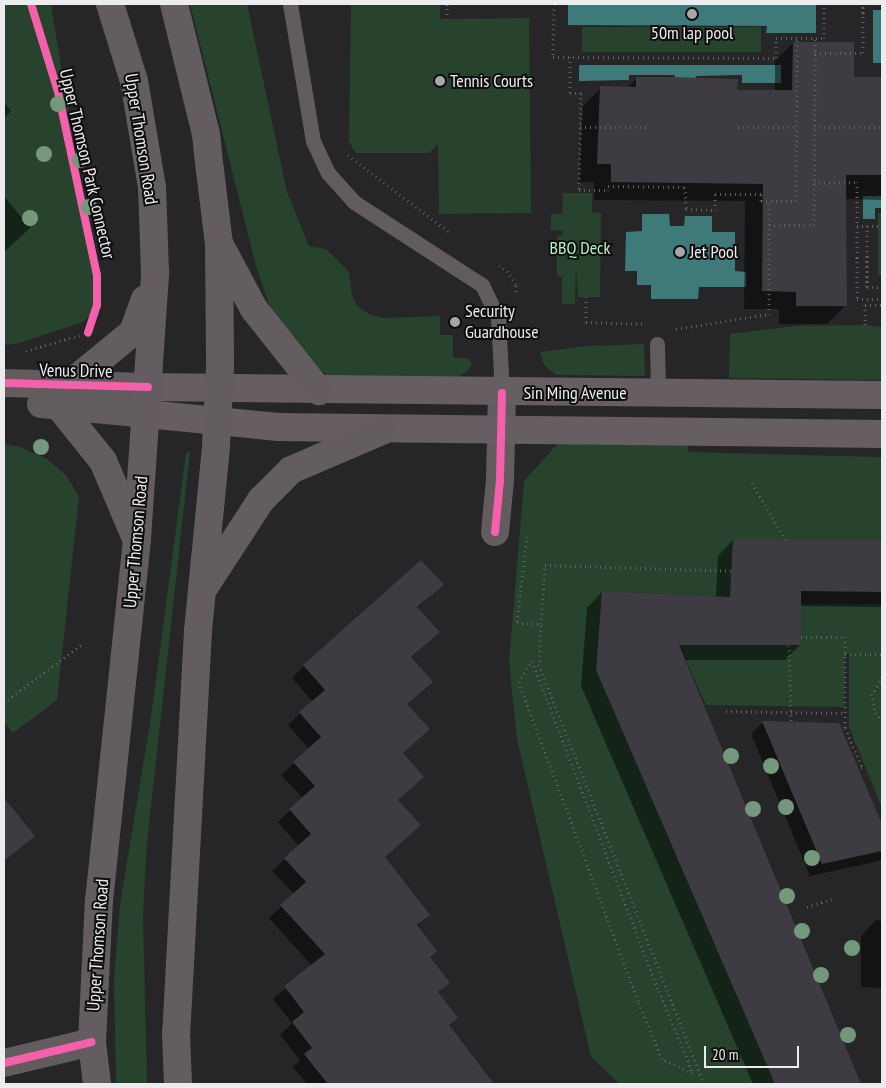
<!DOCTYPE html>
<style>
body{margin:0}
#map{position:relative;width:886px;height:1088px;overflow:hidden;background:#262527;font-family:"PT Sans Narrow",sans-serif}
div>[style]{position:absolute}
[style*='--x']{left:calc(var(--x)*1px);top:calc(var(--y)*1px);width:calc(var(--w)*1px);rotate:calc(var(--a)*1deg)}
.green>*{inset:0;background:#27422d;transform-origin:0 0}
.water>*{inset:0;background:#3f7a7a;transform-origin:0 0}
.shadow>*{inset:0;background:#0007}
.building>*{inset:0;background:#3e3b43}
.path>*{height:3px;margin-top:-1.5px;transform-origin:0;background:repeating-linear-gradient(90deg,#625f61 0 1px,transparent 0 5px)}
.service>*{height:15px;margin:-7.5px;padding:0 7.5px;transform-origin:7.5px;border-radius:7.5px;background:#625c5f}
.minor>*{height:28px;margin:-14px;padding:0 14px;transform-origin:14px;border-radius:14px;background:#625c5f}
.secondary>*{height:28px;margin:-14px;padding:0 14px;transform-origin:14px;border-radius:14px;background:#665e62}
.primary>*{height:28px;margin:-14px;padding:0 14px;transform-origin:14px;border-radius:14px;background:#635c60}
.cycleway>*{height:8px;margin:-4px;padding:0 4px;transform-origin:4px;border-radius:4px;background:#f560ab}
.trees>*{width:16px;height:16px;margin:-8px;border-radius:50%;background:#75977c}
.dots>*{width:14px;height:14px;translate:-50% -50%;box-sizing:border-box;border:2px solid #0e0e10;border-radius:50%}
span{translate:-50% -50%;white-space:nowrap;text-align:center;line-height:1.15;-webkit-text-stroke:4px #0e0e10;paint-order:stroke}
.poi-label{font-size:18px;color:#ecebee}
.left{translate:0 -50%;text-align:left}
.street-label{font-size:18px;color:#ecebee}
.park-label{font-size:18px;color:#b5f5c1}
.frame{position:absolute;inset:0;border:5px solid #ecebee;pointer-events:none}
.scale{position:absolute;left:704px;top:1046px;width:95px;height:22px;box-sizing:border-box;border:2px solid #ecebee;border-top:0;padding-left:6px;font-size:15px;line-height:18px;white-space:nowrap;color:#ecebee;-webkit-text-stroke:4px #0e0e10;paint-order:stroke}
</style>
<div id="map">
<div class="green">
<div style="clip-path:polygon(4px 4px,51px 4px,100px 306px,83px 322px,16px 344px,4px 345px)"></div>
<div style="clip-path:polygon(190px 4px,247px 4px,287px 192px,309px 246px,326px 249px,349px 272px,352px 295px,357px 306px,369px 314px,382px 318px,440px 316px,440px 335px,453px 335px,453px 357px,470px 359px,472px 364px,467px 371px,458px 377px,327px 376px,277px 328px,256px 266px)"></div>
<div style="clip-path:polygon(351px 4px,440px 4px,440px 19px,529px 18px,531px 213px,439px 214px,438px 144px,429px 153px,356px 153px,349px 142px)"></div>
<div style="left:582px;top:27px;width:179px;height:25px"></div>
<div style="clip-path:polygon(563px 193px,592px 193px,592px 212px,601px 213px,600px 297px,578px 297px,576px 268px,575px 304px,562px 304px,562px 277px,557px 276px,557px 236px,562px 236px,563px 231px,551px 230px,551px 214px,562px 214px)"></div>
<div style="left:878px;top:213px;width:4px;height:62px"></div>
<div style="clip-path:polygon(865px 325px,882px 327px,882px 380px,729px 378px,730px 334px,795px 326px)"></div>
<div style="clip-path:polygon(644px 344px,645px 376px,556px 375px,544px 365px,540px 352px,587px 346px)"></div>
<div style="clip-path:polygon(570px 430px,688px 433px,688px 452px,882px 457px,882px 540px,786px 540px,730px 597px,602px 591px,596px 670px,775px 1084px,620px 1084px,591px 1057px,517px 739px,509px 662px,524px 481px)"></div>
<div style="clip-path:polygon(4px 444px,20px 447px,47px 459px,66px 475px,79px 497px,57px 700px,13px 733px,4px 722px)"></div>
<div style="clip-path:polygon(190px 452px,147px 843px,143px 914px,147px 1084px,116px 1084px,114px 978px,120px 904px,151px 717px,186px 453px)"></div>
<div style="clip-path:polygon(801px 604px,882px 604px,882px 808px,849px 727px,849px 654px,845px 655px,844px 707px,706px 705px,679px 645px,801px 645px)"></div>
</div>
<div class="water">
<div style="clip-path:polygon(568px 4px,816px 4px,816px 33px,766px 33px,767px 26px,568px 25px)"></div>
<div style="left:873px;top:10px;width:9px;height:53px"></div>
<div style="clip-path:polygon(579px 65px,781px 65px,781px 83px,742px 83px,742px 75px,696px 76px,695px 80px,675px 80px,675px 75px,629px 75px,629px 80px,579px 81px)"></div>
<div style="clip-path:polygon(863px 196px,882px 196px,882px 208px,875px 208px,875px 219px,863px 219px)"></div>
<div style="clip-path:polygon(642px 214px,669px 214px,670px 226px,684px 226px,685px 216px,712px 216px,712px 232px,735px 232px,735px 271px,746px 272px,746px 287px,699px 287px,698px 299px,651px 299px,651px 285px,637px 285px,637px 271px,625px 271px,626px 232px,642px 231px)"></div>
</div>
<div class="shadow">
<div style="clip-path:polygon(793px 43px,852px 78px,882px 78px,882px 200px,845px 199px,845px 306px,827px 324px,779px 324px,779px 309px,744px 309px,745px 201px,594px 200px,594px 182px,579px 182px,583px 106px,601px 88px,627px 88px,636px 79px,736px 91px,775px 91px,775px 61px)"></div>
<div style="clip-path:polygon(4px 102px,11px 111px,4px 118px)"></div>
<div style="clip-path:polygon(4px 196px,30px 228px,4px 252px)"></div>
<div style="clip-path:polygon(733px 540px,882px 542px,882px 607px,800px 606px,800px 645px,785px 660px,684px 660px,859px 1084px,753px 1084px,581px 686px,587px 608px,602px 592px,716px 597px,718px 556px)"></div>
<div style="clip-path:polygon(430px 597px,417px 608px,426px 644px,410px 658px,432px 682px,406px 705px,402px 754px,423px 777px,397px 801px,384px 857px,428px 915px,417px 927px,429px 958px,448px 983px,437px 994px,456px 1018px,448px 1027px,488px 1077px,481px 1084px,307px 1084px,293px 1067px,300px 1060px,280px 1035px,292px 1023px,273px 999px,312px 966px,269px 918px,294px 894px,272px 871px,299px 846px,278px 822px,303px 798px,281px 775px,309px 749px,288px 725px,313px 702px,292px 678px,304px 666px)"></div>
<div style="clip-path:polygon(763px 722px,838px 724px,882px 828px,882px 858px,879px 861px,810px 876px,751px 734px)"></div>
<div style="clip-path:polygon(4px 800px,33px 836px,4px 861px)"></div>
<div style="clip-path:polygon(876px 920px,882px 921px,882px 988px,861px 987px,861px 936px)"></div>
</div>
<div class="building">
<div style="clip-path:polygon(793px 42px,854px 42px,854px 77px,882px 77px,882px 175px,846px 175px,847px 306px,796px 306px,796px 292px,762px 291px,763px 184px,611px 182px,611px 164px,597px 164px,600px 86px,636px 87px,636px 77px,670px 77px,738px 79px,737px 90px,792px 90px)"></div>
<div style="clip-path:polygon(733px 539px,882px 540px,882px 592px,801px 591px,801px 645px,679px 645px,861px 1084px,775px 1084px,596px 670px,602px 591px,730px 597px)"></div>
<div style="clip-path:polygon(421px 560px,444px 585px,417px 607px,440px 632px,411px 657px,433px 682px,407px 704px,430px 729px,403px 753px,424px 777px,398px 800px,421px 825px,385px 857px,430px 915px,417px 925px,437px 951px,430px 957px,450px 983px,438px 992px,458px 1018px,449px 1025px,494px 1084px,328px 1084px,304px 1054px,312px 1048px,292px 1022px,304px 1012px,284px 986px,325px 954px,280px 905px,306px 882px,284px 858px,311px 834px,289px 809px,315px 786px,293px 762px,321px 737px,299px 712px,325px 690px,303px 665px)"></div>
<div style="clip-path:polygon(762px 721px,839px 723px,882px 824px,882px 851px,822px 864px)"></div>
<div style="clip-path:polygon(4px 798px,35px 836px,4px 861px)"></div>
</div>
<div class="path">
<div style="--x:447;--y:4;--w:15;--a:90"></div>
<div style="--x:554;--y:4;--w:53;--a:91.1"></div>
<div style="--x:553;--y:57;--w:223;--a:0.3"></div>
<div style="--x:776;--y:58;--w:20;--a:-90"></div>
<div style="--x:776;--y:38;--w:48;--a:0"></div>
<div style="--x:824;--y:38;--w:34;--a:-90"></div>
<div style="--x:815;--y:53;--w:48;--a:0"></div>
<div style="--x:863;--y:53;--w:49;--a:-90"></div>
<div style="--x:570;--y:57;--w:36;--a:90"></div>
<div style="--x:570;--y:93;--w:11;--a:0"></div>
<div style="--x:581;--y:93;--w:97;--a:91.2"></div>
<div style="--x:579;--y:190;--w:29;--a:0"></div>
<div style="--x:608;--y:190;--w:4;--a:-90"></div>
<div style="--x:608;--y:186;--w:77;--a:0.7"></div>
<div style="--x:685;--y:187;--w:22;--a:87"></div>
<div style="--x:686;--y:209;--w:29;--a:2"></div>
<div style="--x:715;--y:210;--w:16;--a:-90"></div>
<div style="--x:715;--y:194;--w:46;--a:0"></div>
<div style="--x:761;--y:194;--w:7;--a:90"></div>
<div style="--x:761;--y:201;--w:35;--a:0"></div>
<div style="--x:796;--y:201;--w:163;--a:-89.6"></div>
<div style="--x:580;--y:127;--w:70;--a:0"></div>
<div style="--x:738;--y:127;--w:58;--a:0"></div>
<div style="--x:814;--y:127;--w:68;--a:0"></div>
<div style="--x:348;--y:155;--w:126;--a:37.2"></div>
<div style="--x:814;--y:183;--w:43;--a:-1.3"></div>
<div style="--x:857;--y:182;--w:117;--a:90"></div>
<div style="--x:857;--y:299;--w:25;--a:0"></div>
<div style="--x:769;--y:225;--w:45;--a:0"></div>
<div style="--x:814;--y:225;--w:187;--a:-89.7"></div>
<div style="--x:857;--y:226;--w:25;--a:0"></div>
<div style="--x:867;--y:226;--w:61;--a:90"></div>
<div style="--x:867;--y:287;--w:15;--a:0"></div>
<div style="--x:499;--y:265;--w:10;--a:37"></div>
<div style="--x:507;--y:271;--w:17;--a:57"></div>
<div style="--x:516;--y:285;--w:12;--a:90"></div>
<div style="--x:586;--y:297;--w:25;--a:90"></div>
<div style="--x:586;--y:322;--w:58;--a:2"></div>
<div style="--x:865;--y:325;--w:20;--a:-90"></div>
<div style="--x:865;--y:305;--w:17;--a:0"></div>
<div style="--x:676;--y:329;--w:94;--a:-9.2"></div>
<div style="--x:769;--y:314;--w:113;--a:-90"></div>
<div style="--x:26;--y:351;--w:56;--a:-16.5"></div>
<div style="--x:752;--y:483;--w:66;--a:59.2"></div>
<div style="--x:527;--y:536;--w:88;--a:96.6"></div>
<div style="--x:517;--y:623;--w:24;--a:2"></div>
<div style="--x:801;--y:637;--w:44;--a:0"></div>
<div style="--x:845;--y:637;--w:91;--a:90"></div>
<div style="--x:845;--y:728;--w:43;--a:66.4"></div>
<div style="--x:862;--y:767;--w:5;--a:180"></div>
<div style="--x:789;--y:645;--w:77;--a:88.5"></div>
<div style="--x:845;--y:654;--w:37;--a:0"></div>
<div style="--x:532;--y:661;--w:354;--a:69"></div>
<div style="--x:659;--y:991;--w:89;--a:67.5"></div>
<div style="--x:693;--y:1073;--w:34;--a:-156"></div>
<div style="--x:662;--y:1059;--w:63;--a:-112.5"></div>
<div style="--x:638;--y:1001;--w:340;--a:-110.5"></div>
<div style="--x:519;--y:682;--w:25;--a:-58"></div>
<div style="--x:882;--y:677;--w:20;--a:120"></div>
<div style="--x:872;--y:694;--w:19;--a:81"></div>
<div style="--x:875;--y:713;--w:11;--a:49"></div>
<div style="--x:4;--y:703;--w:99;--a:-36.8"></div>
<div style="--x:726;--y:711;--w:119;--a:1"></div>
<div style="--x:807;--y:907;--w:29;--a:-18"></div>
<div style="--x:704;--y:1084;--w:449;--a:-111.5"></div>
<div style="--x:539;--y:666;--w:42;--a:-87.3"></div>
<div style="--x:541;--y:624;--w:59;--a:-86.1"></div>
<div style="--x:545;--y:565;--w:186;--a:1.8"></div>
</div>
<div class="service">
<div style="--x:290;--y:4;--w:139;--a:80.5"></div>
<div style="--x:313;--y:141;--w:35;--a:65"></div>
<div style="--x:328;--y:173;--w:39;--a:48"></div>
<div style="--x:354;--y:202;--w:153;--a:33"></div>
<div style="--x:482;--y:285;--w:37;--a:64"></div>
<div style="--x:498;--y:318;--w:75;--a:86.9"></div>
<div style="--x:657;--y:344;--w:49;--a:88.8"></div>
</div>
<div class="minor">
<div style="--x:4;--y:383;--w:144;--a:1.6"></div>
<div style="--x:41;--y:404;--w:105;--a:5.4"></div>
<div style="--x:495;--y:532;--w:52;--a:-84.5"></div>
<div style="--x:500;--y:480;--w:87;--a:-88.7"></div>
<div style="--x:4;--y:1063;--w:90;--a:-13.4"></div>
</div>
<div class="secondary">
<div style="--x:148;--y:387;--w:734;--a:0.62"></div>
<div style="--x:146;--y:414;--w:133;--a:5.6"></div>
<div style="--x:278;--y:427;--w:604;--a:0.66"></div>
</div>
<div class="primary">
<div style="--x:174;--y:4;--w:134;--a:76.2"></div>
<div style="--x:206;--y:134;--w:36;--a:84"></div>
<div style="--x:210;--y:170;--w:75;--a:83.1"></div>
<div style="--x:219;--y:244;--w:123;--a:89.5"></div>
<div style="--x:220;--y:367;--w:80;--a:92.9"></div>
<div style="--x:216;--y:447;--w:185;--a:95.6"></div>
<div style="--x:198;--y:631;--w:402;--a:93.1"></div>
<div style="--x:176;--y:1032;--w:52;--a:87.8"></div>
<div style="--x:221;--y:247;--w:70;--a:62"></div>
<div style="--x:254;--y:309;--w:105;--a:51.6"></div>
<div style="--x:66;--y:387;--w:87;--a:-39.4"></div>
<div style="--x:133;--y:332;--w:35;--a:-70"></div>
<div style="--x:58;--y:405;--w:72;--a:51.2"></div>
<div style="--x:103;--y:461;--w:82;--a:66.9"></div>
<div style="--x:205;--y:586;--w:103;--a:-56.9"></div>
<div style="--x:261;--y:500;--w:42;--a:-45"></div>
<div style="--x:291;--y:470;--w:101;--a:-23.3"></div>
<div style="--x:97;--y:1084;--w:42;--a:-96.8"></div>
<div style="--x:92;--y:1042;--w:141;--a:-87.2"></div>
<div style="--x:99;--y:901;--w:364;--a:-84"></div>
<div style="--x:137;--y:539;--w:268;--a:-86.1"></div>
<div style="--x:155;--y:272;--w:85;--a:-92"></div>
<div style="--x:152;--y:187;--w:108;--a:-99.6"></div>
<div style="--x:134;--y:81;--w:81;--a:-107.3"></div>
</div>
<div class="cycleway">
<div style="--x:31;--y:4;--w:92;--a:72.9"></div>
<div style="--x:58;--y:92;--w:187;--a:78"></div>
<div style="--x:97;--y:275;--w:30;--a:90"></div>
<div style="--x:97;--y:305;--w:29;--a:108"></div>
<div style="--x:4;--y:383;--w:144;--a:1.6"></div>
<div style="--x:495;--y:532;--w:52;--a:-84.5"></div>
<div style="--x:500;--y:480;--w:87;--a:-88.7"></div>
<div style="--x:4;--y:1063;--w:90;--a:-13.4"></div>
</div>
<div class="trees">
<div style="left:58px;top:104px"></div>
<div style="left:44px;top:154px"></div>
<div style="left:80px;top:160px"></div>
<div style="left:89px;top:207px"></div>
<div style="left:30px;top:218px"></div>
<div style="left:41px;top:447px"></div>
<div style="left:731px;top:756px"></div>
<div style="left:771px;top:766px"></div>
<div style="left:786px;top:807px"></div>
<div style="left:753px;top:809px"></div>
<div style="left:812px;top:858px"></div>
<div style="left:787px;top:896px"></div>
<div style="left:802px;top:931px"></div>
<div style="left:852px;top:948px"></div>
<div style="left:821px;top:975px"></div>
<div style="left:848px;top:1035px"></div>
</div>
<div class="dots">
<div style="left:692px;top:14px;background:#a7a6a8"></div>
<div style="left:440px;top:81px;background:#a7a6a8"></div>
<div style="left:680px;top:252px;background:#a7a6a8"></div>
<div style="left:455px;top:322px;background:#a7a6a8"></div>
</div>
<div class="poi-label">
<span style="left:692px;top:33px">50m lap pool</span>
<span class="left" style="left:450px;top:81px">Tennis Courts</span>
<span class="left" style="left:690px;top:252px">Jet Pool</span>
<span class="left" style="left:465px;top:322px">Security<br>Guardhouse</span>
</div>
<div class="street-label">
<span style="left:141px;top:139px;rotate:81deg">Upper Thomson Road</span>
<span style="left:87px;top:164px;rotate:77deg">Upper Thomson Park Connector</span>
<span style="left:76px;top:371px;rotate:1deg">Venus Drive</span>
<span style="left:575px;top:393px">Sin Ming Avenue</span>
<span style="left:136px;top:542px;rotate:-85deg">Upper Thomson Road</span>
<span style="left:98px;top:945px;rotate:-86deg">Upper Thomson Road</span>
</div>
<div class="park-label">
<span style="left:580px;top:248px">BBQ Deck</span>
</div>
<div class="frame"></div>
<div class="scale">20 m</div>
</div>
